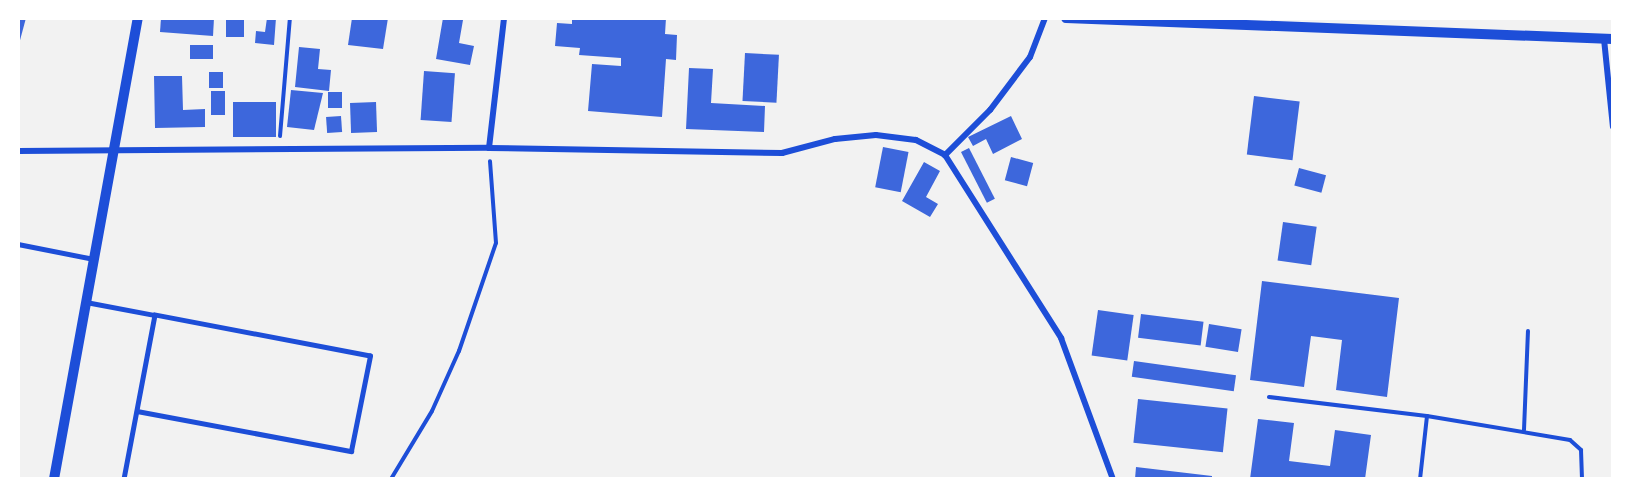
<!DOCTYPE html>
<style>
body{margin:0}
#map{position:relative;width:1631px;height:497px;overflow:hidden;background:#f2f2f2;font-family:Literata,serif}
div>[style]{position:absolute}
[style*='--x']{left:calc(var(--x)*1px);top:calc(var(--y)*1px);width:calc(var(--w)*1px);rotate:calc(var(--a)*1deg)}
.building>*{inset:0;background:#3d67dc;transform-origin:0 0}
.path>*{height:4px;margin:-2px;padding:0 2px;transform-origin:2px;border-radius:2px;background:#1d4ed8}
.service>*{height:4.5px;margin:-2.25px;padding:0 2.25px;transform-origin:2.25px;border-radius:2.25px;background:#1d4ed8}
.minor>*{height:6px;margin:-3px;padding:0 3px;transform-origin:3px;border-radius:3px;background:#1d4ed8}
.tertiary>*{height:10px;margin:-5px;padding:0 5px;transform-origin:5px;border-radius:5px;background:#1d4ed8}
span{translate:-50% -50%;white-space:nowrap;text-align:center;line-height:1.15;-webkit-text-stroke:5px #fff;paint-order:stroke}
.frame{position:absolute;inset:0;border:20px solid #fff;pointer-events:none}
</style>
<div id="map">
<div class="building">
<div style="clip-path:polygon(18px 18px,26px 18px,19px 44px,18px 44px)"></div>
<div style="clip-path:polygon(161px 18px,214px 18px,213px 36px,160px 32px)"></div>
<div style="left:226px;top:18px;width:18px;height:19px"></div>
<div style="clip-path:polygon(267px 18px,276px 18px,274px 45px,255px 43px,256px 31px,265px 32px)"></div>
<div style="clip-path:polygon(352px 18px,388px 18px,383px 49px,348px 45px)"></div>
<div style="clip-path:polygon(443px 18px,463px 20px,459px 43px,474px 46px,470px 65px,436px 59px)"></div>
<div style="clip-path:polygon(572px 18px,666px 18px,665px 34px,677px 35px,676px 60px,666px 59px,662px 117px,588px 111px,592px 64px,621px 66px,621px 58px,579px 55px,580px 48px,555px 46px,557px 23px,572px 24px)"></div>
<div style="left:190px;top:45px;width:23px;height:14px"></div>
<div style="clip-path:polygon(299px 47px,320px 49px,318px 69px,331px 70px,329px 91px,295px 87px)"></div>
<div style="left:745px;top:53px;width:34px;height:48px;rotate:3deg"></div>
<div style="clip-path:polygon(689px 68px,713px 69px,711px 103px,765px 106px,764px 132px,686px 129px)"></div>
<div style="left:424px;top:71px;width:31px;height:49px;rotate:4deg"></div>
<div style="left:209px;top:72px;width:14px;height:16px"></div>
<div style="clip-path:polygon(154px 76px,182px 76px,183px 110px,205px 109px,205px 127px,155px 128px)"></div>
<div style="clip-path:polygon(291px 90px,323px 93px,314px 130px,287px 127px)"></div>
<div style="left:211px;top:91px;width:14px;height:24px"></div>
<div style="left:342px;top:92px;width:16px;height:14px;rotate:90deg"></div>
<div style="left:1254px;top:96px;width:46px;height:59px;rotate:7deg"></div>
<div style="left:233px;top:102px;width:43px;height:35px"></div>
<div style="left:376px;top:102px;width:30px;height:26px;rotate:88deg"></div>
<div style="left:341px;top:116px;width:16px;height:15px;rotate:86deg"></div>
<div style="clip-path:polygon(1011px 116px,1022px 139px,993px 154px,986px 139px,973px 146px,968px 137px)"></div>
<div style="left:883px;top:147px;width:26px;height:41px;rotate:11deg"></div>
<div style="left:969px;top:148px;width:57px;height:9px;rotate:63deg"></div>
<div style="left:1011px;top:157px;width:23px;height:24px;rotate:15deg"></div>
<div style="clip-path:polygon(924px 162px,940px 171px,926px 197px,938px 204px,930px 217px,902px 201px)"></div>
<div style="left:1299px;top:168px;width:28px;height:18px;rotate:15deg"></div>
<div style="left:1283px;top:222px;width:34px;height:39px;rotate:8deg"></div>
<div style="clip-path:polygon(1262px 281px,1399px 298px,1387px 397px,1336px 390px,1342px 340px,1311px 336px,1304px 387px,1250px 380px)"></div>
<div style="left:1098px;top:310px;width:36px;height:46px;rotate:8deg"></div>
<div style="left:1141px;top:314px;width:63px;height:24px;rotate:7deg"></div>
<div style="left:1209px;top:324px;width:33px;height:23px;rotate:9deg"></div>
<div style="left:1134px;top:361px;width:103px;height:16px;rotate:8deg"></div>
<div style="left:1138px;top:399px;width:90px;height:44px;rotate:6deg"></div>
<div style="clip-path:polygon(1258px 419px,1294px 423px,1289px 461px,1330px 466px,1335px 430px,1371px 435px,1365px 479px,1250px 479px)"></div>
<div style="clip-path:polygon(1136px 467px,1212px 476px,1212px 479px,1135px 479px)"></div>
</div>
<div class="path">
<div style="--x:280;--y:136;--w:118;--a:-85.2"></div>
<div style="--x:1269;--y:397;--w:159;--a:6.9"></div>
<div style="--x:1427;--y:416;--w:63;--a:96.3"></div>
<div style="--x:1427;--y:416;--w:145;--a:9.5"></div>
<div style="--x:1570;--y:440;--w:15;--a:42"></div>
<div style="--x:1581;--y:450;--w:29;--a:88"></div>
<div style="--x:1524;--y:430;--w:99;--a:-87.7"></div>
<div style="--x:391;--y:479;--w:79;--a:-58.9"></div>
<div style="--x:432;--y:411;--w:66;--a:-65.8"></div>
<div style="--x:459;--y:351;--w:114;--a:-71.1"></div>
<div style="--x:496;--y:243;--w:82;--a:-94.2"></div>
</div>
<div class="service">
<div style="--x:18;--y:244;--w:77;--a:11.2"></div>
<div style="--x:86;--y:302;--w:70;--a:10.7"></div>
<div style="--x:155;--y:315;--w:167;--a:100.7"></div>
<div style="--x:137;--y:411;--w:218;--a:10.6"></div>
<div style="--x:351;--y:451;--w:97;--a:-78.7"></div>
<div style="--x:370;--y:356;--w:219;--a:-169.2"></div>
</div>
<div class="minor">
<div style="--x:1045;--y:18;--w:42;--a:111"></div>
<div style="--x:1030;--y:57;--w:66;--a:127"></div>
<div style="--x:990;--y:110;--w:64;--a:135"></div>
<div style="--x:945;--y:155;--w:217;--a:57.6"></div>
<div style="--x:1061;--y:338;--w:150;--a:69.8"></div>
<div style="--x:1604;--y:39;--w:88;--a:84.2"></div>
<div style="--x:489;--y:148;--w:131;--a:-83.4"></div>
<div style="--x:18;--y:151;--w:471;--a:-0.4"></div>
<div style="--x:489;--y:148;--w:293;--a:1"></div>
<div style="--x:782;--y:153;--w:55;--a:-14.8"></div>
<div style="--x:835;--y:139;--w:41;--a:-5.6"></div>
<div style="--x:876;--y:135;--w:40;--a:7.1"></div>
<div style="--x:916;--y:140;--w:33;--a:27"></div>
</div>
<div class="tertiary">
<div style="--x:1066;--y:18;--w:547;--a:2.2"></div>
<div style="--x:54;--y:479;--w:469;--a:-79.7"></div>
</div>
<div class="frame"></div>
</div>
